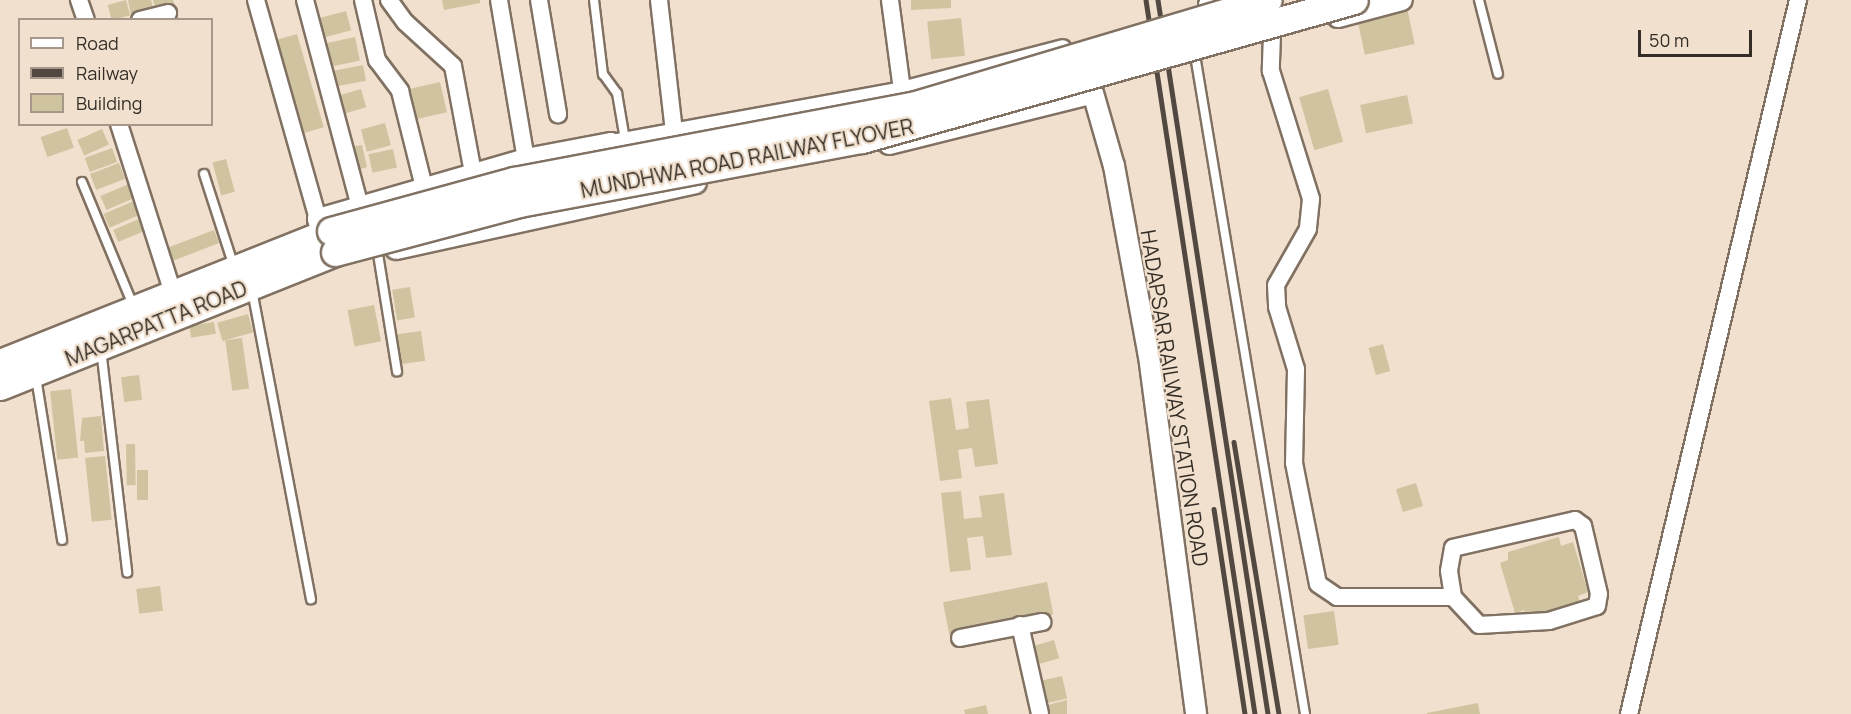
<!DOCTYPE html>
<style>
body{margin:0}
#map{position:relative;width:1851px;height:714px;overflow:hidden;background:#f1e0ce;font-family:Manrope,sans-serif}
div>[style]{position:absolute}
[style*='--x']{left:calc(var(--x)*1px);top:calc(var(--y)*1px);width:calc(var(--w)*1px);rotate:calc(var(--a)*1deg)}
.building>*{inset:0;background:#cfc49f;transform-origin:0 0}
.roads{filter:drop-shadow(2px 0 #807162) drop-shadow(-2px 0 #807162) drop-shadow(0 2px #807162) drop-shadow(0 -2px #807162)}
.service>*{height:8px;margin:-4px;padding:0 4px;transform-origin:4px;border-radius:4px;background:#fff}
.minor>*{height:16px;margin:-8px;padding:0 8px;transform-origin:8px;border-radius:8px;background:#fff}
.tertiary>*{height:20px;margin:-10px;padding:0 10px;transform-origin:10px;border-radius:10px;background:#fff}
.trunk>*{height:27px;margin:-13.5px;padding:0 13.5px;transform-origin:13.5px;border-radius:13.5px;background:#fff}
.rail>*{height:4.5px;margin:-2.25px;padding:0 2.25px;transform-origin:2.25px;border-radius:2.25px;background:#514941}
.bridges{filter:drop-shadow(2px 0 #807162) drop-shadow(-2px 0 #807162) drop-shadow(0 2px #807162) drop-shadow(0 -2px #807162)}
.trunk-bridge>*{height:27px;margin:-13.5px;padding:0 13.5px;transform-origin:13.5px;border-radius:13.5px;background:#fff}
span{translate:-50% -50%;white-space:nowrap;text-align:center;line-height:1.15;-webkit-text-stroke:4.5px #f1e0ce;paint-order:stroke}
.street-label{font-size:21px;color:#332d26}
.legend{position:absolute;left:18px;top:18px;width:195px;height:108px;box-sizing:border-box;background:#f1e0ce;border:2px solid #a5988b;margin:0;padding:8px 10px;list-style:none;font-size:18px;color:#332d26}
.legend li{display:flex;align-items:center;gap:12px;height:30px}
.legend b{width:30px;border:2px solid #a5988b}
.scale{position:absolute;left:1638px;top:30px;width:114px;height:27px;box-sizing:border-box;border:3px solid #332d26;border-top:0;padding-left:8px;font-size:18px;line-height:21px;white-space:nowrap;color:#332d26;-webkit-text-stroke:4px #f1e0ce;paint-order:stroke}
</style>
<div id="map">
<div class="building">
<div style="left:126px;top:0;width:16px;height:19px;rotate:75deg"></div>
<div style="clip-path:polygon(128px 0,151px 0,154px 11px,131px 16px)"></div>
<div style="clip-path:polygon(153px 0,173px 0,175px 6px,156px 11px)"></div>
<div style="clip-path:polygon(442px 0,480px 0,480px 3px,444px 10px)"></div>
<div style="clip-path:polygon(911px 0,951px 0,951px 8px,911px 10px)"></div>
<div style="left:1406px;top:3px;width:42px;height:51px;rotate:78deg"></div>
<div style="left:346px;top:11px;width:20px;height:29px;rotate:75deg"></div>
<div style="left:961px;top:18px;width:38px;height:34px;rotate:84deg"></div>
<div style="left:297px;top:34px;width:97px;height:25px;rotate:74deg"></div>
<div style="left:355px;top:37px;width:24px;height:30px;rotate:78deg"></div>
<div style="left:363px;top:65px;width:16px;height:31px;rotate:79deg"></div>
<div style="left:440px;top:82px;width:31px;height:36px;rotate:77deg"></div>
<div style="left:361px;top:89px;width:19px;height:26px;rotate:74deg"></div>
<div style="left:1328px;top:89px;width:55px;height:30px;rotate:74deg"></div>
<div style="left:1407px;top:95px;width:29px;height:48px;rotate:78deg"></div>
<div style="left:385px;top:123px;width:23px;height:25px;rotate:75deg"></div>
<div style="left:67px;top:128px;width:21px;height:28px;rotate:71deg"></div>
<div style="left:102px;top:129px;width:17px;height:27px;rotate:66deg"></div>
<div style="clip-path:polygon(362px 145px,367px 167px,357px 170px,350px 147px)"></div>
<div style="left:112px;top:148px;width:15px;height:29px;rotate:70deg"></div>
<div style="left:393px;top:149px;width:19px;height:25px;rotate:78deg"></div>
<div style="left:226px;top:159px;width:34px;height:14px;rotate:75deg"></div>
<div style="left:119px;top:163px;width:17px;height:31px;rotate:69deg"></div>
<div style="left:129px;top:184px;width:15px;height:31px;rotate:67deg"></div>
<div style="left:134px;top:201px;width:15px;height:33px;rotate:67deg"></div>
<div style="left:139px;top:219px;width:13px;height:28px;rotate:67deg"></div>
<div style="left:214px;top:230px;width:14px;height:49px;rotate:69deg"></div>
<div style="left:410px;top:287px;width:31px;height:18px;rotate:81deg"></div>
<div style="left:374px;top:305px;width:37px;height:27px;rotate:79deg"></div>
<div style="left:248px;top:314px;width:19px;height:32px;rotate:74deg"></div>
<div style="left:214px;top:322px;width:12px;height:25px;rotate:81deg"></div>
<div style="left:421px;top:331px;width:30px;height:24px;rotate:82deg"></div>
<div style="left:242px;top:338px;width:51px;height:17px;rotate:82deg"></div>
<div style="left:1383px;top:344px;width:28px;height:15px;rotate:75deg"></div>
<div style="left:139px;top:375px;width:25px;height:18px;rotate:83deg"></div>
<div style="left:71px;top:389px;width:69px;height:21px;rotate:84deg"></div>
<div style="clip-path:polygon(951px 398px,956px 430px,969px 428px,966px 402px,989px 399px,998px 464px,975px 467px,972px 448px,958px 450px,962px 478px,940px 481px,929px 401px)"></div>
<div style="clip-path:polygon(101px 416px,104px 451px,85px 453px,84px 441px,80px 441px,82px 418px)"></div>
<div style="left:135px;top:444px;width:41px;height:9px;rotate:89deg"></div>
<div style="left:105px;top:456px;width:64px;height:20px;rotate:84deg"></div>
<div style="left:137px;top:470px;width:11px;height:30px"></div>
<div style="left:1416px;top:483px;width:24px;height:21px;rotate:73deg"></div>
<div style="clip-path:polygon(961px 491px,964px 519px,982px 517px,979px 496px,1004px 493px,1012px 555px,986px 558px,983px 536px,967px 538px,971px 570px,950px 572px,941px 493px)"></div>
<div style="clip-path:polygon(1559px 537px,1561px 546px,1573px 542px,1588px 592px,1578px 596px,1580px 603px,1526px 617px,1524px 610px,1515px 613px,1500px 563px,1508px 560px,1508px 552px)"></div>
<div style="left:1047px;top:582px;width:33px;height:106px;rotate:79deg"></div>
<div style="left:160px;top:586px;width:25px;height:24px;rotate:83deg"></div>
<div style="left:1334px;top:611px;width:34px;height:31px;rotate:82deg"></div>
<div style="left:1054px;top:640px;width:19px;height:27px;rotate:74deg"></div>
<div style="left:1062px;top:676px;width:23px;height:26px;rotate:77deg"></div>
<div style="clip-path:polygon(1067px 700px,1067px 714px,1046px 714px,1044px 706px)"></div>
<div style="clip-path:polygon(1478px 703px,1480px 714px,1427px 714px,1427px 713px)"></div>
<div style="clip-path:polygon(986px 705px,988px 714px,965px 714px,964px 710px)"></div>
</div>
<div class="roads">
<div class="service">
<div style="--x:594;--y:0;--w:75;--a:83.1"></div>
<div style="--x:603;--y:74;--w:24;--a:54"></div>
<div style="--x:617;--y:93;--w:48;--a:80.3"></div>
<div style="--x:1479;--y:0;--w:76;--a:75.6"></div>
<div style="--x:1194;--y:49;--w:674;--a:80.52"></div>
<div style="--x:204;--y:174;--w:98;--a:72.1"></div>
<div style="--x:82;--y:182;--w:133;--a:67.5"></div>
<div style="--x:378;--y:254;--w:119;--a:80.8"></div>
<div style="--x:252;--y:290;--w:315;--a:79.2"></div>
<div style="--x:101;--y:349;--w:225;--a:83.3"></div>
<div style="--x:36;--y:377;--w:165;--a:80.9"></div>
</div>
<div class="minor">
<div style="--x:79;--y:0;--w:21;--a:71"></div>
<div style="--x:256;--y:0;--w:228;--a:74.2"></div>
<div style="--x:305;--y:0;--w:213;--a:75.1"></div>
<div style="--x:363;--y:0;--w:62;--a:76.9"></div>
<div style="--x:377;--y:60;--w:39;--a:53"></div>
<div style="--x:400;--y:91;--w:99;--a:76"></div>
<div style="--x:389;--y:0;--w:27;--a:54"></div>
<div style="--x:405;--y:22;--w:65;--a:42.5"></div>
<div style="--x:453;--y:66;--w:109;--a:79.4"></div>
<div style="--x:499;--y:0;--w:161;--a:80.4"></div>
<div style="--x:539;--y:0;--w:116;--a:80.5"></div>
<div style="--x:659;--y:0;--w:132;--a:83.5"></div>
<div style="--x:890;--y:0;--w:91;--a:82.4"></div>
<div style="--x:140;--y:20;--w:29;--a:-14"></div>
<div style="--x:1272;--y:34;--w:37;--a:92"></div>
<div style="--x:1271;--y:71;--w:134;--a:72.6"></div>
<div style="--x:1311;--y:199;--w:30;--a:96"></div>
<div style="--x:1308;--y:229;--w:64;--a:119.7"></div>
<div style="--x:1276;--y:285;--w:22;--a:87"></div>
<div style="--x:1277;--y:307;--w:65;--a:73"></div>
<div style="--x:1296;--y:369;--w:94;--a:91.2"></div>
<div style="--x:1294;--y:463;--w:123;--a:78.8"></div>
<div style="--x:1318;--y:584;--w:23;--a:34"></div>
<div style="--x:1337;--y:597;--w:116;--a:0"></div>
<div style="--x:1453;--y:597;--w:38;--a:47"></div>
<div style="--x:1479;--y:625;--w:70;--a:-3.3"></div>
<div style="--x:1549;--y:621;--w:50;--a:-17.4"></div>
<div style="--x:1597;--y:606;--w:12;--a:-81"></div>
<div style="--x:1599;--y:594;--w:70;--a:-103.2"></div>
<div style="--x:1583;--y:526;--w:10;--a:-143"></div>
<div style="--x:1575;--y:520;--w:125;--a:167.1"></div>
<div style="--x:1453;--y:548;--w:23;--a:100"></div>
<div style="--x:1449;--y:571;--w:26;--a:81"></div>
<div style="--x:119;--y:124;--w:177;--a:72.3"></div>
<div style="--x:611;--y:143;--w:296;--a:-10.3"></div>
<div style="--x:902;--y:90;--w:166;--a:-14.6"></div>
<div style="--x:1020;--y:625;--w:91;--a:77.3"></div>
<div style="--x:960;--y:638;--w:84;--a:-11"></div>
<div style="--x:1629;--y:714;--w:734;--a:-76.68"></div>
</div>
<div class="tertiary">
<div style="--x:1338;--y:17;--w:66;--a:-14.9"></div>
<div style="--x:1215;--y:27;--w:23;--a:-105"></div>
<div style="--x:1209;--y:5;--w:8;--a:-40"></div>
<div style="--x:889;--y:144;--w:210;--a:-14"></div>
<div style="--x:1093;--y:93;--w:76;--a:74"></div>
<div style="--x:1114;--y:166;--w:193;--a:79.6"></div>
<div style="--x:1149;--y:356;--w:361;--a:82.5"></div>
<div style="--x:322;--y:233;--w:15;--a:-106"></div>
<div style="--x:318;--y:219;--w:216;--a:-16.1"></div>
<div style="--x:526;--y:159;--w:86;--a:-10.7"></div>
<div style="--x:611;--y:143;--w:33;--a:79"></div>
<div style="--x:396;--y:249;--w:307;--a:-12.4"></div>
</div>
<div class="trunk">
<div style="--x:0;--y:363;--w:356;--a:-21.7"></div>
<div style="--x:0;--y:386;--w:361;--a:-21.8"></div>
</div>
</div>
<div class="rail">
<div style="--x:1146;--y:0;--w:722;--a:81.32"></div>
<div style="--x:1158;--y:0;--w:722;--a:81.24"></div>
<div style="--x:1234;--y:442;--w:276;--a:80.6"></div>
<div style="--x:1214;--y:509;--w:207;--a:81.4"></div>
</div>
<div class="bridges">
<div class="trunk-bridge">
<div style="--x:331;--y:231;--w:190;--a:-15.3"></div>
<div style="--x:514;--y:181;--w:405;--a:-10.7"></div>
<div style="--x:912;--y:106;--w:371;--a:-16.6"></div>
<div style="--x:335;--y:252;--w:190;--a:-14.9"></div>
<div style="--x:519;--y:203;--w:349;--a:-10.6"></div>
<div style="--x:862;--y:139;--w:511;--a:-15.78"></div>
</div>
</div>
<div class="street-label">
<span style="left:747px;top:158px;rotate:-11deg">MUNDHWA ROAD RAILWAY FLYOVER</span>
<span style="left:156px;top:323px;rotate:-22deg">MAGARPATTA ROAD</span>
<span style="left:1175px;top:398px;rotate:81deg">HADAPSAR RAILWAY STATION ROAD</span>
</div>
<ul class="legend">
<li><b style="height:8px;background:#fff"></b>Road</li>
<li><b style="height:8px;background:#514941"></b>Railway</li>
<li><b style="height:16px;background:#cfc49f"></b>Building</li>
</ul>
<div class="scale">50 m</div>
</div>
